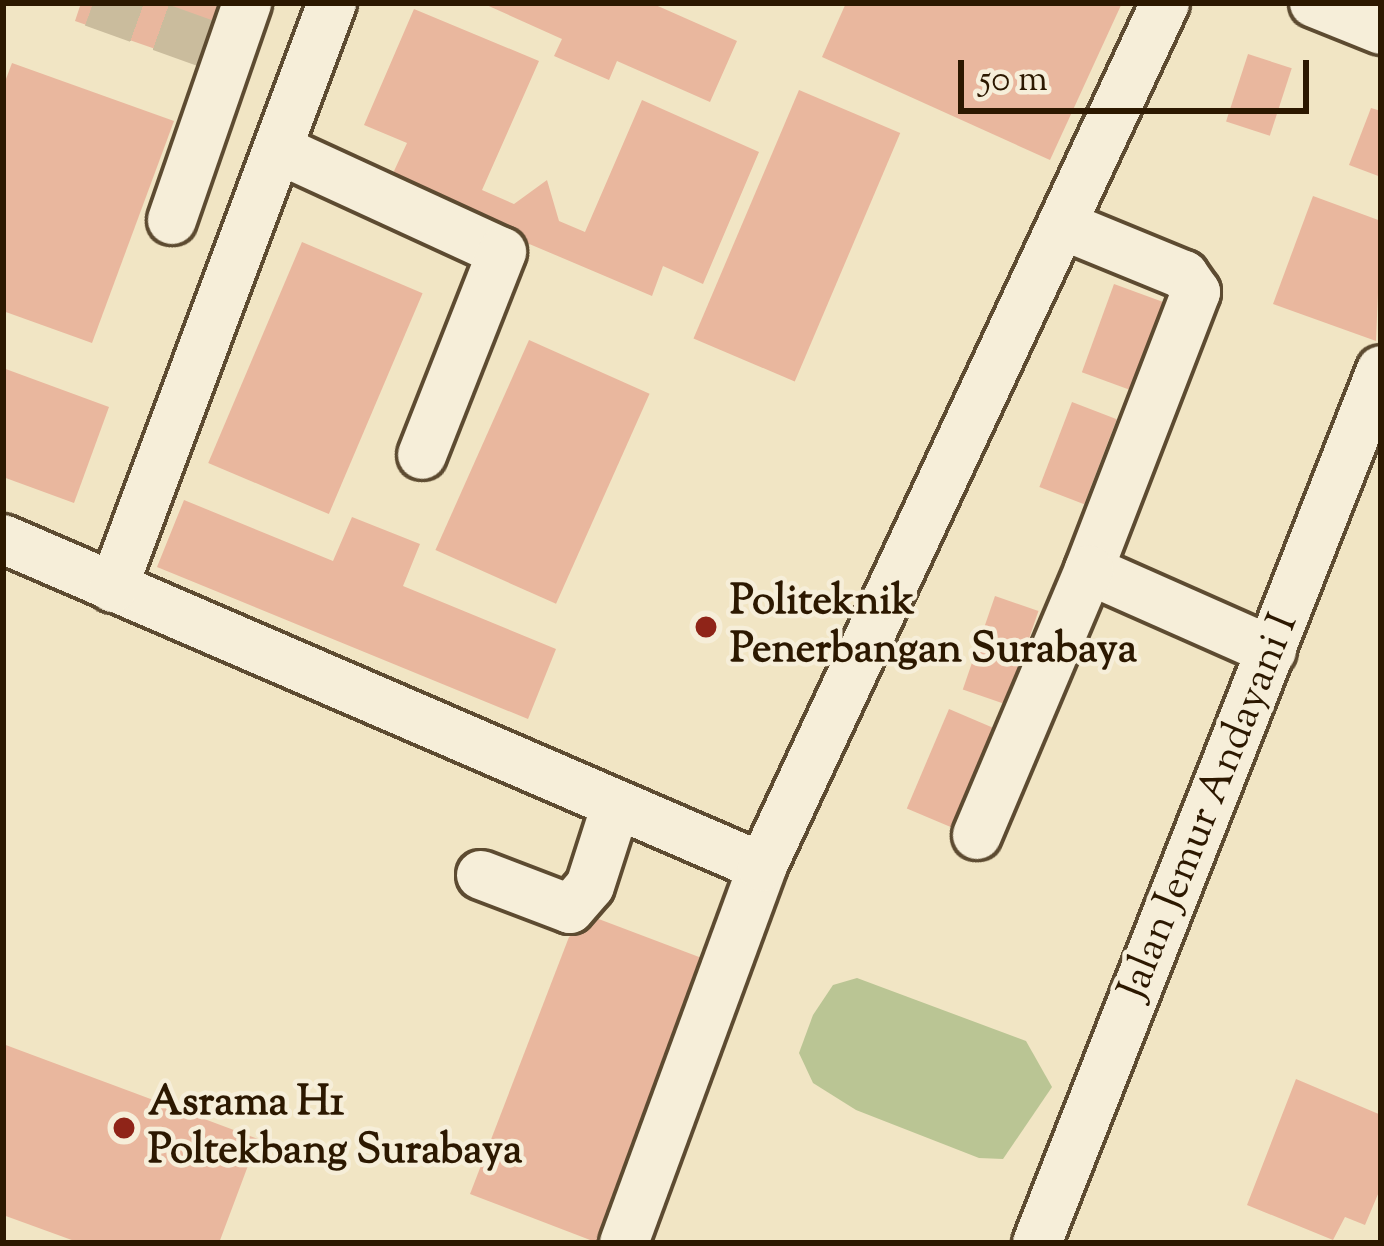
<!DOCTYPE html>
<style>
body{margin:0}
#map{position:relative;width:1384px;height:1246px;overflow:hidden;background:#f1e5c4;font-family:"Sorts Mill Goudy",serif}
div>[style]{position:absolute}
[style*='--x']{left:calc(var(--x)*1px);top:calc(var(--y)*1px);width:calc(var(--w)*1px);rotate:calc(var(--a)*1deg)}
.green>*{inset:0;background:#bac594}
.building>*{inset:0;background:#e9b79e;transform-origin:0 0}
.minor-tunnel>*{height:48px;margin-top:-24px;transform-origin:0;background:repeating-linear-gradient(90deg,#cabc9d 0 48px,transparent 0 72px)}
.roads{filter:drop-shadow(3px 0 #5d4b31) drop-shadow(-3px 0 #5d4b31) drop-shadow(0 3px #5d4b31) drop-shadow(0 -3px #5d4b31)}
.minor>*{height:48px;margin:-24px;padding:0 24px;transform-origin:24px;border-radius:24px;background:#f6eed9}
.dots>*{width:33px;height:33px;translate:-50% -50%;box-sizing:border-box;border:6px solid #f6eed9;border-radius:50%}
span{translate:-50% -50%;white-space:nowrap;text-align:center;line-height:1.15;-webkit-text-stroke:9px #f6eed9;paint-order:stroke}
.poi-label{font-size:42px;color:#2c1800;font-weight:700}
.left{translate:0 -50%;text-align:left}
.street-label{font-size:42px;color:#2c1800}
.frame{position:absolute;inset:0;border:6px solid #2c1800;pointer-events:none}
.scale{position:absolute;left:958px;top:60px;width:351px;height:54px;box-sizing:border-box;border:6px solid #2c1800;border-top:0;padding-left:15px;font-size:36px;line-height:42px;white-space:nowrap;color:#2c1800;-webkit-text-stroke:9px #f6eed9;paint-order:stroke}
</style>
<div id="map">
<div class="green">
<div style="clip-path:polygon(857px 978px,1026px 1041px,1052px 1087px,1003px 1159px,979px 1158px,856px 1110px,813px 1083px,799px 1053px,813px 1015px,833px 985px)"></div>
</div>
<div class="building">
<div style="clip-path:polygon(81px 3px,229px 3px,207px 67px,75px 21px)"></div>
<div style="clip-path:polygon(482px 3px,651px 3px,737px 41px,710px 102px,617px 61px,609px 80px,554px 56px,562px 39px)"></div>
<div style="clip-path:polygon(846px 3px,1122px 3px,1050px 160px,822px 57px)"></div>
<div style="clip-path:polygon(414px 9px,539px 61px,482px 190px,514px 204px,547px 180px,559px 221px,585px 232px,642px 100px,759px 152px,703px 284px,663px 266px,652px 296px,388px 184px,407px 143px,364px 125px)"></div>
<div style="left:1248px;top:54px;width:46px;height:71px;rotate:18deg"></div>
<div style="clip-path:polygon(12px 63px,174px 121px,92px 343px,3px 311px,3px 87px)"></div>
<div style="left:799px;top:90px;width:110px;height:270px;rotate:23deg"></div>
<div style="clip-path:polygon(1371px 108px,1381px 111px,1381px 177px,1349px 165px)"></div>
<div style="clip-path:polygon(1313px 196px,1381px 221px,1376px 341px,1273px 304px)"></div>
<div style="left:302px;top:242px;width:131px;height:240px;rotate:23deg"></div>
<div style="left:1114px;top:284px;width:53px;height:94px;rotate:20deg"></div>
<div style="left:529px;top:340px;width:132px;height:230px;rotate:24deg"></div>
<div style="clip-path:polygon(3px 368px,109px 407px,74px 503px,3px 477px)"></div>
<div style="left:1072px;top:402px;width:48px;height:91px;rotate:21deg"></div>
<div style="clip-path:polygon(184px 500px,333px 561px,352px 517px,420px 544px,403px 586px,556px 649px,528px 719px,157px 567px)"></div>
<div style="left:995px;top:596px;width:46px;height:99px;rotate:19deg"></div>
<div style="left:949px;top:709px;width:58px;height:108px;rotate:23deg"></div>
<div style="clip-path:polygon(596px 918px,707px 960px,598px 1243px,470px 1194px,569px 937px)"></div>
<div style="clip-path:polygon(3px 1044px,258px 1139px,219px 1243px,80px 1243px,3px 1215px)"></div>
<div style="clip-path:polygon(1296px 1079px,1381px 1115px,1381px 1187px,1365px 1225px,1345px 1217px,1333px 1240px,1247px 1205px)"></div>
</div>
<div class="minor-tunnel">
<div style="--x:93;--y:3;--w:127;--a:19.7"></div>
</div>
<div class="roads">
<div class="minor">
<div style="--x:1314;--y:3;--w:72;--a:21.9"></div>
<div style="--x:280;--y:150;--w:244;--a:24.7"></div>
<div style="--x:502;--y:252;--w:218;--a:111.5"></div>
<div style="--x:172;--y:220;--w:230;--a:-70.9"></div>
<div style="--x:1062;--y:225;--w:132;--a:22.3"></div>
<div style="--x:1184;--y:275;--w:21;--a:55"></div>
<div style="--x:1196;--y:292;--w:298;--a:111.1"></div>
<div style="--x:1089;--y:570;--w:200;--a:23.9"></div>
<div style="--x:3;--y:539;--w:827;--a:23.37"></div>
<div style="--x:113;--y:588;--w:625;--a:-69.48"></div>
<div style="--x:977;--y:835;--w:288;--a:-67.1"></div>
<div style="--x:481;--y:875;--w:95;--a:20.9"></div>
<div style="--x:570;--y:909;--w:30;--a:-49"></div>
<div style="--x:590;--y:886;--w:85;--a:-72.2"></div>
<div style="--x:624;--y:1243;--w:401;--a:-69.8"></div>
<div style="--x:762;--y:867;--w:953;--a:-64.99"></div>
<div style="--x:1037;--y:1243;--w:938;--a:-68.49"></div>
</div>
</div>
<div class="dots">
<div style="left:706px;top:627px;background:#8f2418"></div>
<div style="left:124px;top:1128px;background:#8f2418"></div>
</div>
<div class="poi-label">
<span class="left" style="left:730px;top:627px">Politeknik<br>Penerbangan Surabaya</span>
<span class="left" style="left:148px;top:1128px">Asrama H1<br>Poltekbang Surabaya</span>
</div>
<div class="street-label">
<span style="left:1210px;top:807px;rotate:-68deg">Jalan Jemur Andayani I</span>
</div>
<div class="frame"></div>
<div class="scale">50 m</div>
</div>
